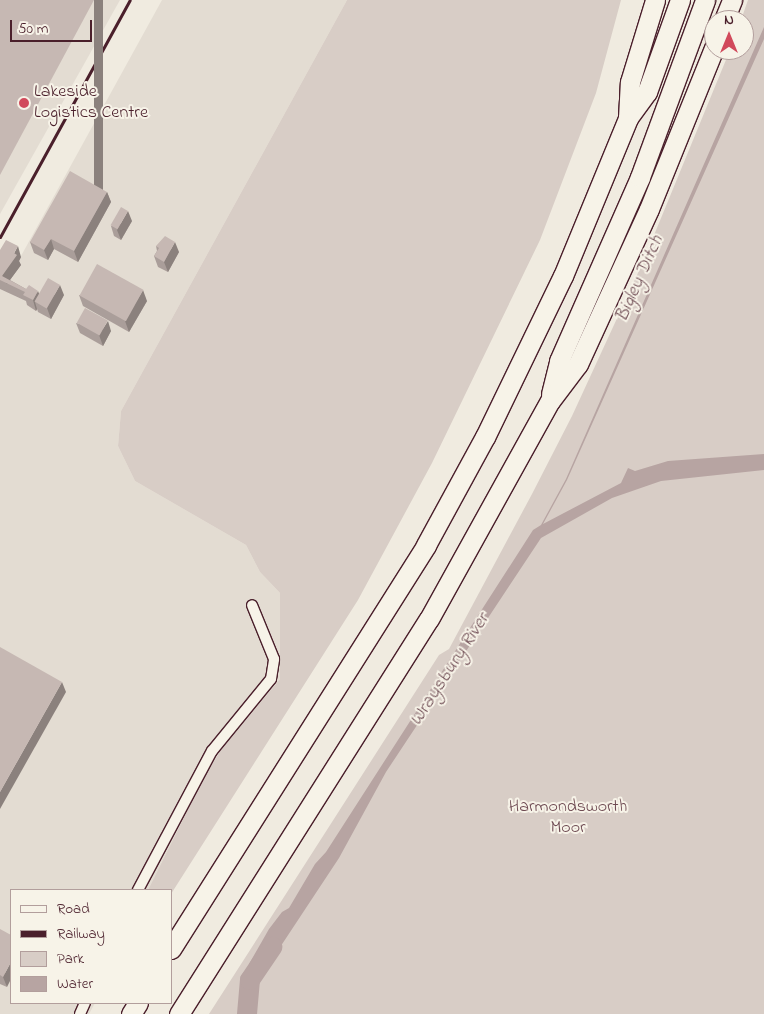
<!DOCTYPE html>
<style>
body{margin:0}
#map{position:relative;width:764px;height:1014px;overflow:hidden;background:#f0ebe0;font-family:"Indie Flower",sans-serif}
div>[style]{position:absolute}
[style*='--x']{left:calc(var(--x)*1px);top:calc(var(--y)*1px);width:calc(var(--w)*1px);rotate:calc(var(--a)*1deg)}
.built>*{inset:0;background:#e3dcd2}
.green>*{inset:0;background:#d8cdc6}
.water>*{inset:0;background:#b7a4a2}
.river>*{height:20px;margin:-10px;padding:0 10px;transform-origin:10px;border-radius:10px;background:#b7a4a2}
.roads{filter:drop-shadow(1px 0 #4a1f2b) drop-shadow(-1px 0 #4a1f2b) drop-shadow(0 1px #4a1f2b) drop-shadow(0 -1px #4a1f2b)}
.minor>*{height:10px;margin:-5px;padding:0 5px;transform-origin:5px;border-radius:5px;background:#f7f3e8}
.motorway>*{height:19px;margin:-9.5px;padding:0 9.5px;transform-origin:9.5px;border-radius:9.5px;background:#f7f3e8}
.rail>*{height:3px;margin:-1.5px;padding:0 1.5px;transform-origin:1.5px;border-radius:1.5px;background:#4a1f2b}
.wall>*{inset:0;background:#aa9e9a}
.shaded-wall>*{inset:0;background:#8b817d;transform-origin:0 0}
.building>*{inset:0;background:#c6b8b3;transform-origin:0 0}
.dots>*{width:14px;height:14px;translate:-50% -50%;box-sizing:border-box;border:2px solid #f7f3e8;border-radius:50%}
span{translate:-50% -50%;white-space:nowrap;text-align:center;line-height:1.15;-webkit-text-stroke:4px #f7f3e8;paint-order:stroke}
.poi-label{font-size:18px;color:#4a1f2b}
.left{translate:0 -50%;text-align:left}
.park-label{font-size:18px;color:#6e4a52}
.water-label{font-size:19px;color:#704e55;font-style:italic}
.legend{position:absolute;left:10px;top:889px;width:162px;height:115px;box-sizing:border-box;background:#f7f3e8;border:1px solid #b29e9c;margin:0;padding:6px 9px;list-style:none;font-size:15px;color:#4a1f2b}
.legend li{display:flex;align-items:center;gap:10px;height:25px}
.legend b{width:25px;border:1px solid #b29e9c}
.north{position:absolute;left:704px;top:10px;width:50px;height:50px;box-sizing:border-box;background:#f7f3e8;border:1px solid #b29e9c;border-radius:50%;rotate:0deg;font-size:14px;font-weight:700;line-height:20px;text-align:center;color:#4a1f2b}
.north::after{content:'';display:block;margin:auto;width:18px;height:22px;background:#d1495b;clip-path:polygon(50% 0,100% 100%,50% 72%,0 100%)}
.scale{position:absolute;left:10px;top:20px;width:82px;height:22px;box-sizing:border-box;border:2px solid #4a1f2b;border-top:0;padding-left:6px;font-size:15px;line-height:18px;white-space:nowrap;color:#4a1f2b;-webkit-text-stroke:4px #f7f3e8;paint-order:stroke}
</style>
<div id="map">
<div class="built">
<div style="clip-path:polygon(0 0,120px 0,0 214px)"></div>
<div style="clip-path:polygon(162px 0,347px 0,121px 411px,118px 446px,135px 481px,246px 545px,260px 572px,280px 593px,280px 679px,221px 750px,204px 777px,148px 890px,11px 890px,11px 1003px,95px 1003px,89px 1014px,0 1014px,0 267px,21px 256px)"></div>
</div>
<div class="green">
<div style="clip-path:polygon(347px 0,621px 0,596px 93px,540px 240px,432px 463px,358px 600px,171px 894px,171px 890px,148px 890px,204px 777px,221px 750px,280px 679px,280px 593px,260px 572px,246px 545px,135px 481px,118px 446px,121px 411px)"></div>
<div style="clip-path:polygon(748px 0,764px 0,764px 1014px,209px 1014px,439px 655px,449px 649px,532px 494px,572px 416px,643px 262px,730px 50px,744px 50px,744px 20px,741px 20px)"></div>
</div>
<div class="water">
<div style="clip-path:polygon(764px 27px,764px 39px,567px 480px,543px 524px,621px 483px,628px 468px,635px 471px,668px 461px,764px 454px,764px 470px,661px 481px,612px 498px,541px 538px,386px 772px,339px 858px,263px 973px,249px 964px,269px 929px,282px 912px,289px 908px,315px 864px,326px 852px,533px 530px,541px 525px,566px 479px)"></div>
</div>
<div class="river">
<div style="--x:247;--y:1014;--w:34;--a:-85"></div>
<div style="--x:250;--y:980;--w:40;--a:-56"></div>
</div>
<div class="roads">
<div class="minor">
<div style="--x:138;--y:890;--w:157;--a:-62"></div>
<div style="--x:212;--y:751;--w:93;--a:-50.7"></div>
<div style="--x:271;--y:679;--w:20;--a:-81"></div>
<div style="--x:274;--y:659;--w:58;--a:-112.2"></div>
<div style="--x:80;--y:1014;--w:12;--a:-66"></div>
</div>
<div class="motorway">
<div style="--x:724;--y:20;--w:22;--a:-68"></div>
<div style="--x:628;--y:118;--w:36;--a:-87"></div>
<div style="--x:630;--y:82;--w:86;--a:-73"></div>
<div style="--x:551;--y:394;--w:34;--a:-76"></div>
<div style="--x:559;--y:361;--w:201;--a:-66.2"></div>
<div style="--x:640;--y:177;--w:189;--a:-69.8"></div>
<div style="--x:171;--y:949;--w:478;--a:-57.7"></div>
<div style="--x:426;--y:545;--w:123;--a:-61.4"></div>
<div style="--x:485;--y:437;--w:179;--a:-64.2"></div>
<div style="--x:563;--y:276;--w:171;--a:-67.6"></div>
<div style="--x:628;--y:118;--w:32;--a:-54"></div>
<div style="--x:647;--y:92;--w:98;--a:-70.3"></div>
<div style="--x:131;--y:1014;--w:13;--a:-58"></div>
<div style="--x:179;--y:1014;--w:467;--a:-57.7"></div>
<div style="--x:429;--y:619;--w:249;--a:-61"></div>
<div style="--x:550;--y:401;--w:46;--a:-52.9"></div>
<div style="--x:578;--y:364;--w:170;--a:-65.4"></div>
<div style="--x:649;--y:209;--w:174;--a:-68"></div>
</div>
</div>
<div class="rail">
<div style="--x:0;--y:237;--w:270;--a:-61.3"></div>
</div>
<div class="wall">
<div style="clip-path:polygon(107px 192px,111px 202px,78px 262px,54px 249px,48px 260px,34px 253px,30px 242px)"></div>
<div style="clip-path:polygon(132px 221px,121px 240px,114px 236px,111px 226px)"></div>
<div style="clip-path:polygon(156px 246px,179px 252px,168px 272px,158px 267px,154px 256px,157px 251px)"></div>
<div style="clip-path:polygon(0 250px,21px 257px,19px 261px,21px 265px,10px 280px,26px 289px,39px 294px,64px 295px,51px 319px,38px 312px,37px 309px,36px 311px,27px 305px,26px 301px,0 289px)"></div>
<div style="clip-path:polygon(79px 295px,147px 301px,129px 332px,83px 306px)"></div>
<div style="clip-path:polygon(76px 323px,111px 331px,103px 346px,80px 333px)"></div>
<div style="clip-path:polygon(0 929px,7px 987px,0 984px)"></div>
</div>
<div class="shaded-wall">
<div style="left:94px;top:0;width:9px;height:199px"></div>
<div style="clip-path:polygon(107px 192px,111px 202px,78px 262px,74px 251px)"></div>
<div style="clip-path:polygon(128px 211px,132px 221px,121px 240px,117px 230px)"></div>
<div style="clip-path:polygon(51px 239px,54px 249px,48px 260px,44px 250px)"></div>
<div style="clip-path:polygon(175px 242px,179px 252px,168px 272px,164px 262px)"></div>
<div style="clip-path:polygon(18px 246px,21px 257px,19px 261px,21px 265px,7px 284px,2px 276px)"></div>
<div style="clip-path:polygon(60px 285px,64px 295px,51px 319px,47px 308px)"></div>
<div style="clip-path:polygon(143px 290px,147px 301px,129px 332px,125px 321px)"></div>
<div style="clip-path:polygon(38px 291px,42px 301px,35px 302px,37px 309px,36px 311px,33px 300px)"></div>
<div style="clip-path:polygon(108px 321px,111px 331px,103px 346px,99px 335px)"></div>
<div style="clip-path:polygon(62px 682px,66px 692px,0 809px,0 792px)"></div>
<div style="clip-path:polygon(11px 962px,11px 979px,7px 987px,3px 977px)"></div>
</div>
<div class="building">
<div style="clip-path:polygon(0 0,94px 0,0 175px)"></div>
<div style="clip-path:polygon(70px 171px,107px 192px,74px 251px,51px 239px,44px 250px,30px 242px)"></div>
<div style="left:121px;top:207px;width:8px;height:21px;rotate:30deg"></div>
<div style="clip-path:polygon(165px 236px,175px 242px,164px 262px,154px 256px,159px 248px,156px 246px)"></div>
<div style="clip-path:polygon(6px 240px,18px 246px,14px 253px,17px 255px,2px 276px,26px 289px,29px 285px,38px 291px,33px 300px,23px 295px,25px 292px,0 280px,0 250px)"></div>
<div style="left:97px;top:264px;width:53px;height:36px;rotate:29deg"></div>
<div style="left:48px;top:278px;width:14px;height:27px;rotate:30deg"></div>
<div style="left:85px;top:308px;width:26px;height:17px;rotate:29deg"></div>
<div style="clip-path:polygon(0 647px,62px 682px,0 792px)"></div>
<div style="clip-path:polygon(0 929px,11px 935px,11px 962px,3px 977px,0 975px)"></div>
</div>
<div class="dots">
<div style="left:24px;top:103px;background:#d1495b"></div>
</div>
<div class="poi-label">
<span class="left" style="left:34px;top:103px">Lakeside<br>Logistics Centre</span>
</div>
<div class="park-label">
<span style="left:568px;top:818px">Harmondsworth<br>Moor</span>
</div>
<div class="water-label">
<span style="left:640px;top:279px;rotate:-66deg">Bigley Ditch</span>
<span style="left:450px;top:670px;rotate:-57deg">Wraysbury River</span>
</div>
<ul class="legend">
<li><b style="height:6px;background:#f7f3e8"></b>Road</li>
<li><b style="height:6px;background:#4a1f2b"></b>Railway</li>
<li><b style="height:14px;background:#d8cdc6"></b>Park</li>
<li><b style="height:14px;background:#b7a4a2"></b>Water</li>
</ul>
<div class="north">N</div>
<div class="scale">50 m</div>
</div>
